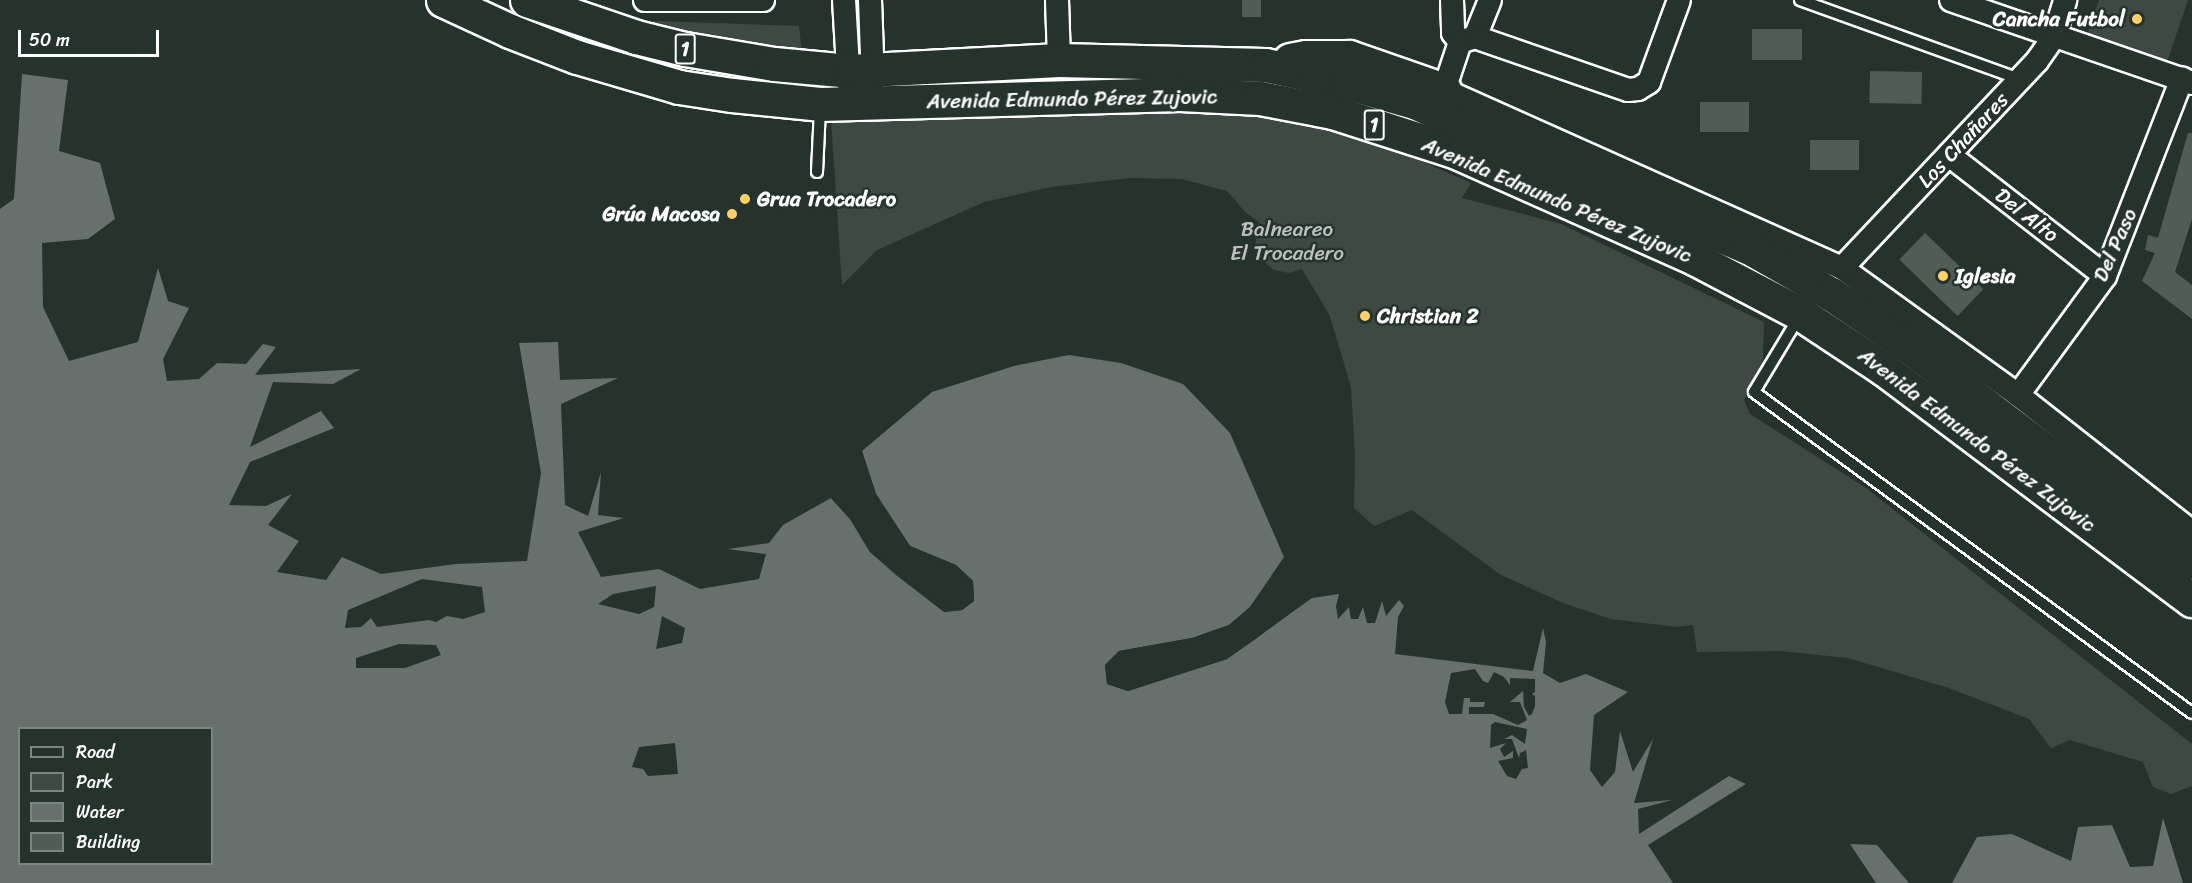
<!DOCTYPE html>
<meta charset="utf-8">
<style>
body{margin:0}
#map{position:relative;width:2192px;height:883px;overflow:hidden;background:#26332d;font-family:Sriracha,sans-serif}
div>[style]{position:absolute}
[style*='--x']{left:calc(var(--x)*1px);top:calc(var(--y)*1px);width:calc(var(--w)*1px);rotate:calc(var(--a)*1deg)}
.green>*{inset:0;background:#3e4944}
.water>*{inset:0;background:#67706c}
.pier>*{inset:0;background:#26332d}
.building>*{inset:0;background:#515c57;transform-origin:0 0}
.roads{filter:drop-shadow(2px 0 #fff) drop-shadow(-2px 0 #fff) drop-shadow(0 2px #fff) drop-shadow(0 -2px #fff)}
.service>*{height:10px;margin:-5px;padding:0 5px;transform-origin:5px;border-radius:5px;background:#26332d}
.minor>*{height:22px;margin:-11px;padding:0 11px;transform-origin:11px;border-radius:11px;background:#26332d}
.trunk>*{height:33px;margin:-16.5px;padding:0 16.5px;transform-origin:16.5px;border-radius:16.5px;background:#26332d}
.dots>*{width:16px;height:16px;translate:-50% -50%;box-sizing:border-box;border:3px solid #26332d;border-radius:50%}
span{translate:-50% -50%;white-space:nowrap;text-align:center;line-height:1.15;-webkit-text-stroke:5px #26332d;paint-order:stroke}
.shield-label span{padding:2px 4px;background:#26332d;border:2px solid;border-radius:4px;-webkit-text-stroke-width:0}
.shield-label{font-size:20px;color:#fff;font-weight:700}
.poi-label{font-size:21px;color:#fff;font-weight:700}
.right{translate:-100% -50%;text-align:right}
.left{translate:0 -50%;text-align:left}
.street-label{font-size:21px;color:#fff}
.park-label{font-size:21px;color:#bbbfbe}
.legend{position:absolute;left:18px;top:727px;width:195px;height:138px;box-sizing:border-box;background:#26332d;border:2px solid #7d8581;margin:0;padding:8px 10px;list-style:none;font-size:18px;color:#fff}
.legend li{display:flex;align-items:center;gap:12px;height:30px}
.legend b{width:30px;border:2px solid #7d8581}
.scale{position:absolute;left:18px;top:30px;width:141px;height:27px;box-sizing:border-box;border:3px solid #fff;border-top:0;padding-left:8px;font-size:18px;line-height:21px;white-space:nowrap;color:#fff;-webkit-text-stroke:4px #26332d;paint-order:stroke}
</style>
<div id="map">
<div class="green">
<div style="clip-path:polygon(2099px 0,2188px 0,2166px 65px,2086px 38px)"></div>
<div style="clip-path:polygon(627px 20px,799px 26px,802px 53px,709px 40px)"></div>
<div style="clip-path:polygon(1180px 109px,1271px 114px,1329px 125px,1387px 146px,1471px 183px,1462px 198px,1561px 224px,1764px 322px,1763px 360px,1744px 400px,1750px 414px,1866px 488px,2192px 744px,2192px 786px,2171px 794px,2153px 787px,2143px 762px,2070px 740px,2051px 748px,2029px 719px,1949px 688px,1848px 658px,1781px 651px,1697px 652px,1693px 625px,1677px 627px,1611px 619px,1563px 603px,1501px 575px,1412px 510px,1374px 526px,1354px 508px,1355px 455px,1351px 387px,1330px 316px,1302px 269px,1289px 273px,1274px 270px,1262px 260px,1255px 246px,1259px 222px,1246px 213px,1227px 191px,1182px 179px,1130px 178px,1051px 187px,984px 202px,877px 250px,842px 285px,831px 119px)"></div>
</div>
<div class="water">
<div style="clip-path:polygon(evenodd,22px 74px,68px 80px,59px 151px,100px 163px,115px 219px,88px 239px,42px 243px,43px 307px,69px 361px,138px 342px,158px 268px,168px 301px,189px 308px,163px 359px,167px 381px,199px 379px,217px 363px,246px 364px,263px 344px,276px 347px,255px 375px,361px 369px,333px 384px,273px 382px,250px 447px,321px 411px,334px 428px,250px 462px,229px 505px,266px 506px,292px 494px,268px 525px,299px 541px,277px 572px,326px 580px,342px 557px,381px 574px,456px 564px,527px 561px,541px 473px,519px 343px,558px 342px,560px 380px,618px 378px,561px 404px,565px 505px,588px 516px,601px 472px,598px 515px,624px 518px,578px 532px,601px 577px,659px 569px,700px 589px,759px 579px,766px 554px,728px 549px,769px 543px,783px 525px,831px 498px,850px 519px,870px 552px,944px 612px,962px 610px,974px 601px,973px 581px,956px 565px,910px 546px,876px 494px,862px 451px,932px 392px,1014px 366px,1069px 355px,1121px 363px,1183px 384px,1230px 433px,1284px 557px,1250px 607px,1229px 625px,1192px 638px,1119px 651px,1105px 665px,1107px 684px,1128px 691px,1227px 659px,1312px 598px,1339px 594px,1336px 606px,1338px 619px,1349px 607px,1351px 619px,1358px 619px,1363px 607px,1367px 623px,1375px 623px,1382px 601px,1386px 616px,1399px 600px,1404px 606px,1398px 617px,1395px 654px,1533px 671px,1543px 628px,1546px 642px,1543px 673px,1560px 683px,1586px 674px,1628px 692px,1594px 715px,1590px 770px,1602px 787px,1615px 772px,1620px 731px,1633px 772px,1653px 739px,1634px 803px,1672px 800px,1638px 809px,1639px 834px,1729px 776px,1746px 784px,1648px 845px,1673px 883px,0 883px,0 209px,14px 199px,22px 74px,422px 579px,482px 587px,485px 612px,463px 619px,447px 616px,436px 622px,429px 620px,377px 627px,371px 618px,361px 627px,345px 628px,348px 610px,422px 579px,22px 74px,656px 586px,654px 607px,639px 614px,598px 604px,613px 594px,656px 586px,22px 74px,662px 616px,685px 628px,682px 643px,656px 649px,662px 616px,22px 74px,399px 644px,436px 645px,441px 655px,405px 668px,356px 668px,356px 658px,399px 644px,22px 74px,1475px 669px,1483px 681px,1488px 683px,1494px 672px,1504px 677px,1510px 685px,1510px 678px,1535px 679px,1535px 692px,1532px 694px,1535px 696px,1535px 706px,1532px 714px,1529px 716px,1524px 707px,1523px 691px,1510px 702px,1520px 702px,1527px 720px,1518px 725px,1493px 714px,1469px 714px,1469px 707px,1484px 707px,1485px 702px,1470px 702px,1470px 698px,1464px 698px,1462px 714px,1449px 714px,1445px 702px,1451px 673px,1475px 669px,22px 74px,1495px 722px,1527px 729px,1525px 744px,1512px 735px,1504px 739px,1512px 739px,1519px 758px,1520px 753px,1526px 750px,1528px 768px,1522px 769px,1516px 779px,1507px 776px,1498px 761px,1513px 758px,1513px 751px,1504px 757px,1500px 749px,1506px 743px,1490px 748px,1491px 725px,1495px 722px,22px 74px,20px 728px,212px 728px,212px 864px,20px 864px,20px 728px,22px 74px,675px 743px,678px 774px,648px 776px,643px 769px,632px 767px,639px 747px,675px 743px)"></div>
<div style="clip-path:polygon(2163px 818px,2183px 883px,1952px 883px,1977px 837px,2012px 834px,2071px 861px,2078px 827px,2112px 825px,2130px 867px,2153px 866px)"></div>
<div style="clip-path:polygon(1850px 844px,1877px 845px,1909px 883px,1876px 883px)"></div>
</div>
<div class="pier">
<div style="clip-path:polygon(861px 448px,876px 494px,910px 546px,956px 565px,973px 581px,974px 601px,962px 610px,944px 612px,896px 575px,870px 552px,850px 519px,831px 498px,831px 495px,853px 517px,872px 550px,945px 608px,961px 607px,971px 599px,970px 583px,955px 568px,908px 548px,873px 495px,859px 452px)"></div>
<div style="clip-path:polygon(1287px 555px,1253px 609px,1231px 628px,1193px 641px,1120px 653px,1108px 666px,1109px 682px,1128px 688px,1225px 656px,1315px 594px,1257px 638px,1227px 659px,1128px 691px,1107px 684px,1105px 665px,1119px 651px,1192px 638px,1229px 625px,1250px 607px)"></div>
</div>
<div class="building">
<div style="left:1242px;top:0;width:19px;height:17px"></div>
<div style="left:1802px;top:29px;width:31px;height:50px;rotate:90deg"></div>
<div style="left:1870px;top:71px;width:52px;height:32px;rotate:1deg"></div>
<div style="left:1700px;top:102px;width:49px;height:30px"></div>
<div style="clip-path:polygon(2188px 133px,2192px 133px,2192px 219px,2175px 272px,2192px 285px,2192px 319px,2142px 281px,2155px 253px,2145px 250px,2148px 235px,2158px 238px)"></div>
<div style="left:1810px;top:140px;width:49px;height:30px"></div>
<div style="left:1925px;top:233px;width:81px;height:37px;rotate:44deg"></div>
</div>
<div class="roads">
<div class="service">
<div style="--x:1800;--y:0;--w:234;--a:19.8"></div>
<div style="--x:817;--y:172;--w:64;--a:-87.3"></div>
<div style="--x:1799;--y:317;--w:87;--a:121"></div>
<div style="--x:1754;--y:392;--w:543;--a:36.24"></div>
</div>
<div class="minor">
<div style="--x:645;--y:0;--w:118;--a:0"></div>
<div style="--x:844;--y:0;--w:85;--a:86.6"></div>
<div style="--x:870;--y:0;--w:83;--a:87.9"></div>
<div style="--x:1057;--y:0;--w:60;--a:88.1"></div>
<div style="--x:1452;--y:0;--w:33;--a:88"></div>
<div style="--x:1453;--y:33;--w:11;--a:52"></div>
<div style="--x:1490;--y:0;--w:40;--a:112"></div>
<div style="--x:1475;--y:37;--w:16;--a:162"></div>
<div style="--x:1460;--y:42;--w:51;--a:108.4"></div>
<div style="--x:1444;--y:90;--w:436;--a:24.1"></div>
<div style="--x:1842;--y:268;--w:217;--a:35.8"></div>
<div style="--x:2018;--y:395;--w:221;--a:38.2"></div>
<div style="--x:1951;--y:0;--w:255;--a:19"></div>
<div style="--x:1475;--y:37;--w:162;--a:19.1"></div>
<div style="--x:1628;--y:90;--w:10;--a:-6"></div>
<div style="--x:1638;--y:89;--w:13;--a:-32"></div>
<div style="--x:1649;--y:82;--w:87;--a:-69.9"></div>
<div style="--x:1949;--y:155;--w:197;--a:37.8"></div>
<div style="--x:1842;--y:268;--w:284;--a:-46.7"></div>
<div style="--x:2037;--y:61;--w:29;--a:-55"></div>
<div style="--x:2054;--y:37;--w:39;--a:-73"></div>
<div style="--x:2018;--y:395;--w:147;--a:-53.8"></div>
<div style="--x:2105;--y:276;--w:212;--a:-68.7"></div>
</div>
<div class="trunk">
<div style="--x:443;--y:0;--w:74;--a:24.8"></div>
<div style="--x:510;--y:31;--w:72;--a:21.2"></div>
<div style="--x:577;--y:57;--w:106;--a:16.4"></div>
<div style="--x:679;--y:87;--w:54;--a:8.6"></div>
<div style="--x:732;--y:95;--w:88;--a:5.8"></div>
<div style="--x:820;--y:104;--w:360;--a:-1.6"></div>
<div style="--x:1180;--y:94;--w:80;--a:2.9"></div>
<div style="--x:1260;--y:98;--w:74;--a:10.9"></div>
<div style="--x:1333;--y:112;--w:127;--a:17.9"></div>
<div style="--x:1454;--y:151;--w:263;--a:24"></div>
<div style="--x:1694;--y:258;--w:121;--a:27.6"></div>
<div style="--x:1801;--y:314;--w:100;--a:33.5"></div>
<div style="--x:1884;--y:369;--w:385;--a:36.9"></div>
<div style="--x:527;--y:0;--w:115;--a:18.7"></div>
<div style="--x:636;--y:37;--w:50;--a:13.8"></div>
<div style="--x:685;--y:49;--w:90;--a:9.6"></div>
<div style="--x:774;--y:64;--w:75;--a:5.3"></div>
<div style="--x:849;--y:71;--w:210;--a:-3"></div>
<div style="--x:1059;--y:60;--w:206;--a:1.4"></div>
<div style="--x:1265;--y:65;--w:81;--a:12.1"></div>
<div style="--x:1344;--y:82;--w:76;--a:16"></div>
<div style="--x:1417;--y:103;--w:59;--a:25.3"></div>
<div style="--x:1470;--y:128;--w:302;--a:23.2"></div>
<div style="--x:1748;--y:247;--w:95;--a:29.5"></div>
<div style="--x:1831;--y:294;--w:93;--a:34"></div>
<div style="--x:1908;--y:346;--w:357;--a:37.3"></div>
<div style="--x:1290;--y:60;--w:16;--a:-11"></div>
<div style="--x:1306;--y:57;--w:43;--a:0"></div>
<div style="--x:1349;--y:57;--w:101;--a:19.2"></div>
</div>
</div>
<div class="dots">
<div style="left:2137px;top:19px;background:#ffd166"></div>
<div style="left:745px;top:199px;background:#ffd166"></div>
<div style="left:732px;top:214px;background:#ffd166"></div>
<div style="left:1943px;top:276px;background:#ffd166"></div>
<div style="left:1365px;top:316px;background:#ffd166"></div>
</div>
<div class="shield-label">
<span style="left:685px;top:49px">1</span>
<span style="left:1374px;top:125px">1</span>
</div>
<div class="poi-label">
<span class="right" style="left:2125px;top:19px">Cancha Futbol</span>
<span class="left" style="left:757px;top:199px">Grua Trocadero</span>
<span class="right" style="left:720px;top:214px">Grúa Macosa</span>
<span class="left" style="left:1955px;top:276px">Iglesia</span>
<span class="left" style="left:1377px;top:316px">Christian 2</span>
</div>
<div class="street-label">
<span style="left:1072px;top:99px;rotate:-1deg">Avenida Edmundo Pérez Zujovic</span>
<span style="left:1963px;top:140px;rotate:-47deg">Los Chañares</span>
<span style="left:1557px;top:200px;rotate:23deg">Avenida Edmundo Pérez Zujovic</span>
<span style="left:2027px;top:215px;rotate:38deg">Del Alto</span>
<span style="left:2115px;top:245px;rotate:-66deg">Del Paso</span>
<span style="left:1977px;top:440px;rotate:37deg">Avenida Edmundo Pérez Zujovic</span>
</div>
<div class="park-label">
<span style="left:1287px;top:241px">Balneareo<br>El Trocadero</span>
</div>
<ul class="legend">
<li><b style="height:8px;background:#26332d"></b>Road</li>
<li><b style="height:16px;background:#3e4944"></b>Park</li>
<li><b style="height:16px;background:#67706c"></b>Water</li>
<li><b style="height:16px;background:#515c57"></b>Building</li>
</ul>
<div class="scale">50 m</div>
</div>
